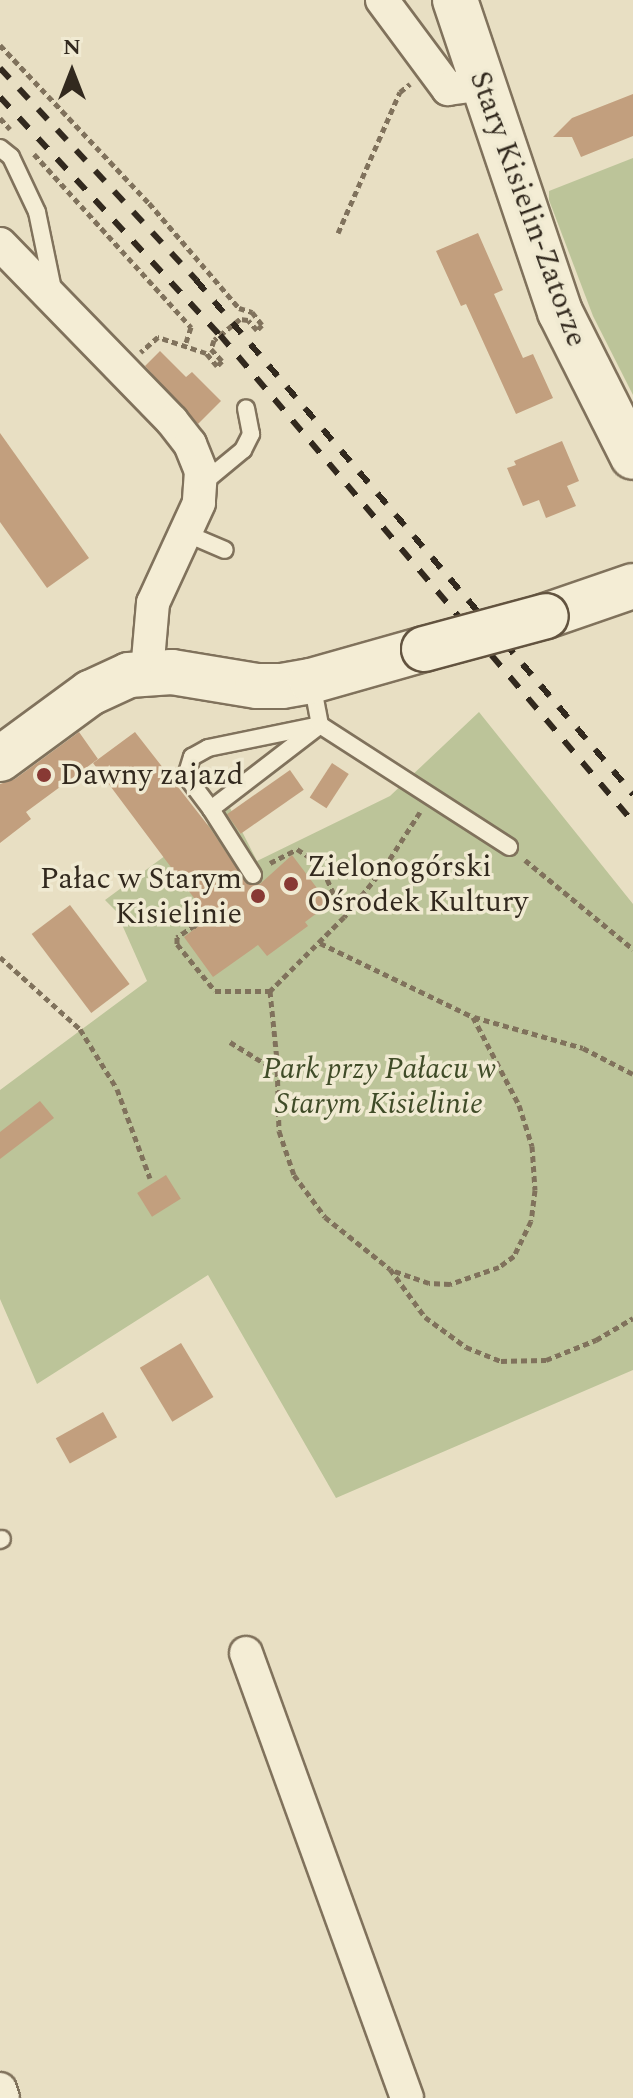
<!DOCTYPE html>
<meta charset="utf-8">
<style>
body{margin:0}
#map{position:relative;width:633px;height:2098px;overflow:hidden;background:#e8dfc3;font-family:Spectral,serif}
div>[style]{position:absolute}
[style*='--x']{left:calc(var(--x)*1px);top:calc(var(--y)*1px);width:calc(var(--w)*1px);rotate:calc(var(--a)*1deg)}
.green>*{inset:0;background:#bcc499}
.building>*{inset:0;background:#c29f7e;transform-origin:0 0}
.path>*{height:5px;margin-top:-2.5px;transform-origin:0;background:repeating-linear-gradient(90deg,#80725c 0 6px,transparent 0 10px)}
.roads{filter:drop-shadow(2px 0 #80725c) drop-shadow(-2px 0 #80725c) drop-shadow(0 2px #80725c) drop-shadow(0 -2px #80725c)}
.lane>*{height:16px;margin:-8px;padding:0 8px;transform-origin:8px;border-radius:8px;background:#f4edd5}
.street>*{height:32px;margin:-16px;padding:0 16px;transform-origin:16px;border-radius:16px;background:#f4edd5}
.secondary>*{height:44px;margin:-22px;padding:0 22px;transform-origin:22px;border-radius:22px;background:#f4edd5}
.rail>*{height:6px;margin-top:-3px;transform-origin:0;background:repeating-linear-gradient(90deg,#32291e 0 14px,transparent 0 28px)}
.bridges{filter:drop-shadow(2px 0 #62533f) drop-shadow(-2px 0 #62533f) drop-shadow(0 2px #62533f) drop-shadow(0 -2px #62533f)}
.secondary-bridge>*{height:44px;margin:-22px;padding:0 22px;transform-origin:22px;border-radius:22px;background:#f4edd5}
.dots>*{width:22px;height:22px;translate:-50% -50%;box-sizing:border-box;border:4px solid #f0ead2;border-radius:50%}
span{translate:-50% -50%;white-space:nowrap;text-align:center;line-height:1.15;-webkit-text-stroke:7px #f0ead2;paint-order:stroke}
.street-label{font-size:30px;color:#32291e}
.poi-label{font-size:30px;color:#32291e}
.left{translate:0 -50%;text-align:left}
.right{translate:-100% -50%;text-align:right}
.park-label{font-size:30px;color:#404c28;font-style:italic}
.north{position:absolute;left:32px;top:32px;width:80px;height:80px;-webkit-text-stroke:6px #f0ead2;paint-order:stroke;rotate:0deg;font-size:22px;font-weight:700;line-height:32px;text-align:center;color:#32291e}
.north::after{content:'';display:block;margin:auto;width:28px;height:36px;background:#32291e;clip-path:polygon(50% 0,100% 100%,50% 72%,0 100%)}
</style>
<div id="map">
<div class="green">
<div style="clip-path:polygon(633px 158px,633px 395px,593px 316px,549px 200px,549px 191px)"></div>
<div style="clip-path:polygon(479px 712px,633px 904px,633px 1370px,336px 1498px,208px 1275px,37px 1384px,0 1299px,0 1090px,147px 981px,116px 911px,105px 900px,230px 808px,257px 861px,390px 796px)"></div>
</div>
<div class="building">
<div style="clip-path:polygon(633px 94px,633px 136px,581px 157px,572px 137px,553px 137px,572px 118px)"></div>
<div style="clip-path:polygon(478px 233px,503px 290px,494px 294px,523px 358px,533px 354px,553px 398px,516px 414px,466px 304px,461px 306px,436px 251px)"></div>
<div style="clip-path:polygon(160px 351px,186px 377px,192px 372px,221px 401px,198px 424px,145px 366px)"></div>
<div style="clip-path:polygon(0 433px,89px 558px,47px 588px,0 522px)"></div>
<div style="clip-path:polygon(562px 441px,579px 481px,567px 486px,576px 506px,546px 518px,539px 500px,523px 506px,507px 468px,516px 465px,514px 461px)"></div>
<div style="clip-path:polygon(79px 732px,98px 759px,26px 812px,31px 819px,0 843px,0 784px,15px 779px)"></div>
<div style="clip-path:polygon(135px 732px,210px 828px,247px 884px,260px 884px,292px 855px,329px 904px,305px 922px,308px 926px,267px 956px,258px 945px,213px 977px,184px 937px,209px 918px,93px 763px)"></div>
<div style="left:332px;top:763px;width:20px;height:41px;rotate:33deg"></div>
<div style="left:290px;top:770px;width:24px;height:77px;rotate:55deg"></div>
<div style="left:70px;top:905px;width:99px;height:48px;rotate:53deg"></div>
<div style="clip-path:polygon(40px 1101px,54px 1118px,0 1159px,0 1132px)"></div>
<div style="left:166px;top:1175px;width:28px;height:34px;rotate:58deg"></div>
<div style="left:181px;top:1343px;width:63px;height:48px;rotate:59deg"></div>
<div style="left:103px;top:1412px;width:29px;height:54px;rotate:61deg"></div>
</div>
<div class="path">
<div style="--x:0;--y:45;--w:217;--a:46.7"></div>
<div style="--x:149;--y:203;--w:138;--a:49.4"></div>
<div style="--x:239;--y:308;--w:14;--a:17"></div>
<div style="--x:252;--y:312;--w:16;--a:52"></div>
<div style="--x:262;--y:325;--w:7;--a:135"></div>
<div style="--x:257;--y:330;--w:13;--a:-132"></div>
<div style="--x:248;--y:320;--w:8;--a:-173"></div>
<div style="--x:240;--y:319;--w:33;--a:141"></div>
<div style="--x:214;--y:340;--w:9;--a:108"></div>
<div style="--x:211;--y:349;--w:16;--a:47"></div>
<div style="--x:222;--y:361;--w:7;--a:135"></div>
<div style="--x:217;--y:366;--w:17;--a:-130"></div>
<div style="--x:206;--y:353;--w:51;--a:-161.6"></div>
<div style="--x:158;--y:337;--w:23;--a:139"></div>
<div style="--x:0;--y:118;--w:15;--a:48"></div>
<div style="--x:34;--y:154;--w:234;--a:47.8"></div>
<div style="--x:191;--y:327;--w:20;--a:108"></div>
<div style="--x:338;--y:233;--w:154;--a:-66.3"></div>
<div style="--x:400;--y:92;--w:13;--a:-39"></div>
<div style="--x:420;--y:812;--w:67;--a:122.7"></div>
<div style="--x:384;--y:868;--w:63;--a:129.2"></div>
<div style="--x:344;--y:917;--w:105;--a:135"></div>
<div style="--x:270;--y:991;--w:69;--a:84.2"></div>
<div style="--x:277;--y:1060;--w:71;--a:88.4"></div>
<div style="--x:279;--y:1131;--w:46;--a:71.2"></div>
<div style="--x:294;--y:1175;--w:52;--a:53.6"></div>
<div style="--x:325;--y:1217;--w:83;--a:38.7"></div>
<div style="--x:390;--y:1269;--w:59;--a:53.9"></div>
<div style="--x:425;--y:1317;--w:51;--a:36.2"></div>
<div style="--x:466;--y:1347;--w:38;--a:22"></div>
<div style="--x:501;--y:1361;--w:45;--a:-1.3"></div>
<div style="--x:546;--y:1360;--w:54;--a:-21.8"></div>
<div style="--x:596;--y:1340;--w:43;--a:-30.7"></div>
<div style="--x:525;--y:860;--w:140;--a:39.5"></div>
<div style="--x:270;--y:863;--w:30;--a:-27"></div>
<div style="--x:297;--y:849;--w:17;--a:33"></div>
<div style="--x:311;--y:858;--w:17;--a:45"></div>
<div style="--x:323;--y:870;--w:51;--a:65.9"></div>
<div style="--x:197;--y:927;--w:3;--a:-135"></div>
<div style="--x:195;--y:925;--w:22;--a:146"></div>
<div style="--x:177;--y:937;--w:7;--a:90"></div>
<div style="--x:177;--y:944;--w:60;--a:51"></div>
<div style="--x:215;--y:991;--w:55;--a:0"></div>
<div style="--x:320;--y:943;--w:170;--a:25.8"></div>
<div style="--x:473;--y:1017;--w:99;--a:62.4"></div>
<div style="--x:519;--y:1105;--w:43;--a:72.4"></div>
<div style="--x:532;--y:1146;--w:44;--a:86.1"></div>
<div style="--x:535;--y:1190;--w:31;--a:97"></div>
<div style="--x:531;--y:1221;--w:39;--a:116"></div>
<div style="--x:514;--y:1256;--w:19;--a:144"></div>
<div style="--x:499;--y:1267;--w:52;--a:160.9"></div>
<div style="--x:450;--y:1284;--w:21;--a:-177"></div>
<div style="--x:429;--y:1283;--w:37;--a:-161"></div>
<div style="--x:0;--y:957;--w:108;--a:42"></div>
<div style="--x:80;--y:1029;--w:70;--a:58.3"></div>
<div style="--x:117;--y:1089;--w:95;--a:69.7"></div>
<div style="--x:474;--y:1017;--w:113;--a:15.9"></div>
<div style="--x:583;--y:1048;--w:56;--a:27.5"></div>
<div style="--x:230;--y:1042;--w:55;--a:31.7"></div>
</div>
<div class="roads">
<div class="lane">
<div style="--x:0;--y:148;--w:14;--a:39"></div>
<div style="--x:11;--y:157;--w:61;--a:64.7"></div>
<div style="--x:37;--y:212;--w:79;--a:78.3"></div>
<div style="--x:203;--y:483;--w:52;--a:-39.5"></div>
<div style="--x:243;--y:450;--w:18;--a:-63"></div>
<div style="--x:251;--y:434;--w:26;--a:-101"></div>
<div style="--x:185;--y:533;--w:43;--a:23"></div>
<div style="--x:211;--y:809;--w:35;--a:-127"></div>
<div style="--x:190;--y:781;--w:9;--a:-111"></div>
<div style="--x:187;--y:773;--w:17;--a:-73"></div>
<div style="--x:192;--y:757;--w:18;--a:-29"></div>
<div style="--x:208;--y:748;--w:114;--a:-11.6"></div>
<div style="--x:320;--y:725;--w:225;--a:32.8"></div>
<div style="--x:253;--y:875;--w:78;--a:-122.5"></div>
<div style="--x:211;--y:809;--w:138;--a:-37.6"></div>
<div style="--x:320;--y:725;--w:43;--a:-100.8"></div>
<div style="--x:0;--y:1540;--w:2;--a:-27"></div>
</div>
<div class="street">
<div style="--x:382;--y:0;--w:111;--a:53.4"></div>
<div style="--x:448;--y:89;--w:35;--a:-8"></div>
<div style="--x:0;--y:244;--w:247;--a:45.8"></div>
<div style="--x:172;--y:421;--w:29;--a:52"></div>
<div style="--x:190;--y:444;--w:29;--a:68"></div>
<div style="--x:201;--y:471;--w:32;--a:94"></div>
<div style="--x:199;--y:503;--w:110;--a:114.7"></div>
<div style="--x:153;--y:603;--w:69;--a:95"></div>
<div style="--x:246;--y:1653;--w:473;--a:70.1"></div>
<div style="--x:0;--y:2089;--w:9;--a:72"></div>
</div>
<div class="secondary">
<div style="--x:455;--y:0;--w:329;--a:71.4"></div>
<div style="--x:560;--y:312;--w:162;--a:63.3"></div>
<div style="--x:546;--y:616;--w:92;--a:-19"></div>
<div style="--x:0;--y:759;--w:112;--a:-36.3"></div>
<div style="--x:90;--y:693;--w:43;--a:-24.8"></div>
<div style="--x:129;--y:675;--w:43;--a:-4"></div>
<div style="--x:172;--y:672;--w:86;--a:9.4"></div>
<div style="--x:257;--y:686;--w:25;--a:0"></div>
<div style="--x:282;--y:686;--w:29;--a:-10"></div>
<div style="--x:311;--y:681;--w:117;--a:-15.8"></div>
</div>
</div>
<div class="rail">
<div style="--x:0;--y:68;--w:289;--a:47.2"></div>
<div style="--x:196;--y:280;--w:675;--a:49.63"></div>
<div style="--x:0;--y:97;--w:324;--a:47.3"></div>
<div style="--x:220;--y:335;--w:639;--a:49.7"></div>
</div>
<div class="bridges">
<div class="secondary-bridge">
<div style="--x:424;--y:649;--w:126;--a:-15.1"></div>
</div>
</div>
<div class="dots">
<div style="left:44px;top:775px;background:#883934"></div>
<div style="left:291px;top:884px;background:#883934"></div>
<div style="left:258px;top:896px;background:#883934"></div>
</div>
<div class="street-label">
<span style="left:528px;top:209px;rotate:70deg">Stary Kisielin-Zatorze</span>
</div>
<div class="poi-label">
<span class="left" style="left:60px;top:775px">Dawny zajazd</span>
<span class="left" style="left:307px;top:884px">Zielonogórski<br>Ośrodek Kultury</span>
<span class="right" style="left:242px;top:896px">Pałac w Starym<br>Kisielinie</span>
</div>
<div class="park-label">
<span style="left:379px;top:1086px">Park przy Pałacu w<br>Starym Kisielinie</span>
</div>
<div class="north">N</div>
</div>
